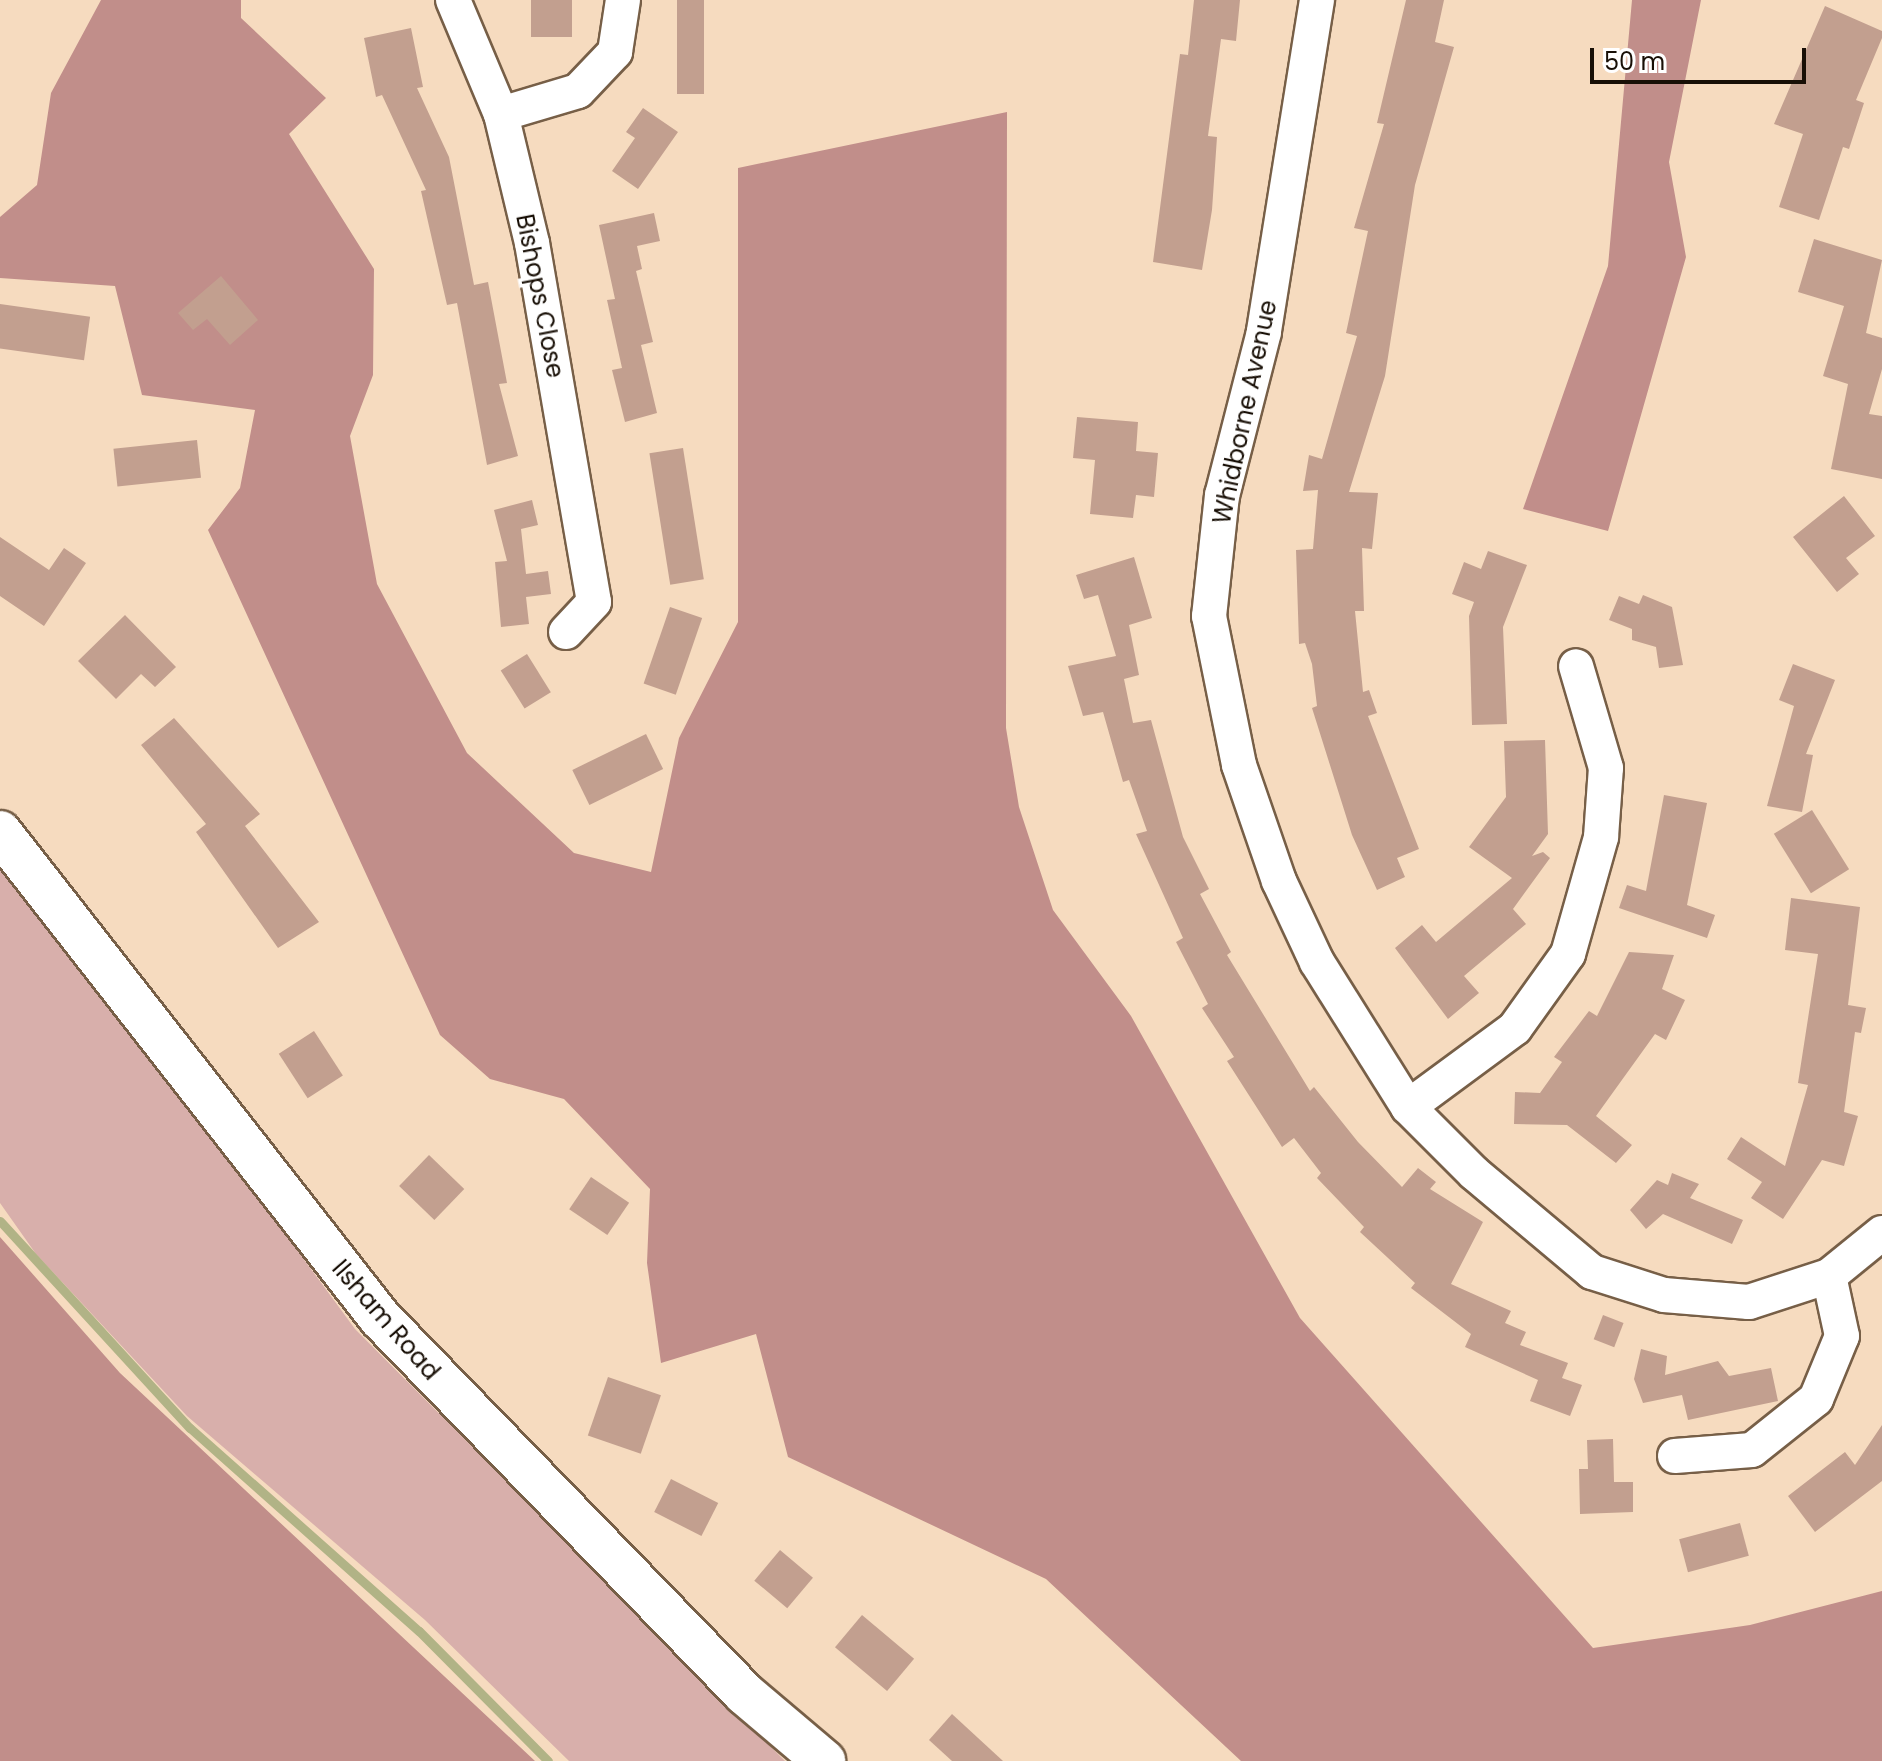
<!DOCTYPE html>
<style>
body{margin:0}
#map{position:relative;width:1882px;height:1761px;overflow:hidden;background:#f6dbbf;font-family:Poppins,sans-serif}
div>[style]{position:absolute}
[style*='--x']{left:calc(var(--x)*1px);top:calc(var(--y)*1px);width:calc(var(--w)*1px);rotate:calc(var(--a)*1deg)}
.green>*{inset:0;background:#d8afab}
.forest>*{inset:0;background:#c18e8a}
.stream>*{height:9px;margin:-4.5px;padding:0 4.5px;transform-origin:4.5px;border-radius:4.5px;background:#b1b386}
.building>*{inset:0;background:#c29f8f;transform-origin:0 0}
.roads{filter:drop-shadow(2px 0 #775f47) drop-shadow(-2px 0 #775f47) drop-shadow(0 2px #775f47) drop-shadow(0 -2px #775f47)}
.minor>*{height:34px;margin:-17px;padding:0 17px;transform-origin:17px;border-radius:17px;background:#fff}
.tertiary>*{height:42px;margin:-21px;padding:0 21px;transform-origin:21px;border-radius:21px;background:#fff}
span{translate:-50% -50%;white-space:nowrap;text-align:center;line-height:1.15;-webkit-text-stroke:7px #fff;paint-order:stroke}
.street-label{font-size:24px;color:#180f06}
.scale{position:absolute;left:1590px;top:48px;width:216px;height:36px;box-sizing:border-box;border:4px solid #180f06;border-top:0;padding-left:10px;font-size:24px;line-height:28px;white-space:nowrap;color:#180f06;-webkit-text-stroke:6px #fff;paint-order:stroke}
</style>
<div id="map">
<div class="green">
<div style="clip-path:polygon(0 861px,154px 1055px,355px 1329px,785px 1761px,569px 1761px,425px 1620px,187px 1416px,36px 1254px,0 1203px)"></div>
</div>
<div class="forest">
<div style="clip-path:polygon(101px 0,241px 0,241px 18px,326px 98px,289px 134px,374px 269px,373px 375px,350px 436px,377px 584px,467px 753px,574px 853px,651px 872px,679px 738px,738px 622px,738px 168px,1007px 112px,1006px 728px,1019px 807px,1053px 910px,1131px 1016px,1300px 1318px,1593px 1648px,1750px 1625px,1882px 1591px,1882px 1761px,1241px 1761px,1046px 1579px,788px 1457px,756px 1334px,661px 1363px,647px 1263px,650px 1189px,564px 1099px,490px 1079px,440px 1035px,208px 530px,240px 488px,255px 410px,142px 395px,115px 286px,0 278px,0 217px,37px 185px,51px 93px)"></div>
<div style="clip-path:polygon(1632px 0,1701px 0,1669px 162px,1686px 257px,1608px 531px,1523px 509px,1608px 266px)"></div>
<div style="clip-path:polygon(0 1237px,120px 1373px,535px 1761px,0 1761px)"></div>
</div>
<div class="stream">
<div style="--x:0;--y:1221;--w:281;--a:47.5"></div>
<div style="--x:190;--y:1428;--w:306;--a:41.6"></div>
<div style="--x:419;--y:1631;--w:183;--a:45.2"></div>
</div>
<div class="building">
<div style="left:531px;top:0;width:41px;height:37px"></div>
<div style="left:677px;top:0;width:27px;height:94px"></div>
<div style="clip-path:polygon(1194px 0,1240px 0,1236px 41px,1221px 39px,1208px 136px,1217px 137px,1212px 210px,1202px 270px,1153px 262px,1180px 54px,1188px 55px)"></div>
<div style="clip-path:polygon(1406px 0,1444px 0,1435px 42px,1454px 47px,1415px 185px,1385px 376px,1349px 492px,1378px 493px,1372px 549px,1362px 548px,1364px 611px,1355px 611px,1363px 692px,1369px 690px,1377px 713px,1368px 716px,1419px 849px,1397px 858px,1405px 877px,1377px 890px,1352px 835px,1312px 708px,1317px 706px,1312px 664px,1305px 643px,1299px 644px,1296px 550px,1313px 549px,1318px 490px,1303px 491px,1309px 455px,1322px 459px,1357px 336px,1346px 333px,1368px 231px,1354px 228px,1384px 124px,1377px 123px)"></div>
<div style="clip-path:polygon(1825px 6px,1882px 31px,1882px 38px,1856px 100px,1864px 103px,1849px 149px,1843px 147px,1819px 220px,1779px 207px,1803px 134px,1774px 124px)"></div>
<div style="clip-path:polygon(411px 28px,423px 87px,417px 88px,449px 157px,474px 285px,488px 282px,507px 383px,499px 384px,518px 456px,487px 465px,457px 303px,447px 305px,421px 191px,426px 190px,382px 95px,376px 97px,364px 38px)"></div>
<div style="clip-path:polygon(643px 108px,678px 132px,638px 189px,612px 171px,635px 138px,626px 132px)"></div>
<div style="clip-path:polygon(654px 213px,660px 241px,637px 246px,642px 269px,636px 271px,653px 342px,641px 345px,657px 413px,625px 422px,612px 370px,622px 368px,607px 300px,615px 299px,599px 225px)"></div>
<div style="clip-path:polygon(1814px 239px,1882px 260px,1866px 333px,1882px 338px,1882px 369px,1869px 414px,1882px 416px,1882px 479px,1831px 469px,1848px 384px,1823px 376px,1844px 306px,1798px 292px)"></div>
<div style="clip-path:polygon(221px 276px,258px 320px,230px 345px,207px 319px,193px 330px,178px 313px)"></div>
<div style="left:0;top:304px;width:91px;height:44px;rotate:8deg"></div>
<div style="clip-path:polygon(1077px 417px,1138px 422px,1136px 451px,1158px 453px,1154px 497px,1136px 495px,1133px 518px,1090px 514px,1095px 460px,1073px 458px)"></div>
<div style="left:197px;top:440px;width:38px;height:84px;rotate:84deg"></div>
<div style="left:683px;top:448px;width:133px;height:34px;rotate:81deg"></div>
<div style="clip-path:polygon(1844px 496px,1875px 536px,1846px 558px,1859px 574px,1837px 592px,1793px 537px)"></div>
<div style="clip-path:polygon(532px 500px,538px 525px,521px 529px,526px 574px,548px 571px,551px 594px,526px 597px,529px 624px,501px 627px,495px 562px,507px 561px,494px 510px)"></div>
<div style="clip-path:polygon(0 537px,49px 570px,64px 548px,86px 563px,44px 626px,0 596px)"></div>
<div style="clip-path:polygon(1488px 551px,1527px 565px,1503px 627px,1507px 724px,1472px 725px,1469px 616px,1474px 602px,1452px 594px,1464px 562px,1481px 569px)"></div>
<div style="clip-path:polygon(1134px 557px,1152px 618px,1129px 625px,1139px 675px,1124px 679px,1133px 723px,1151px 720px,1183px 837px,1209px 889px,1200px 894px,1231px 952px,1227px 955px,1310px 1091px,1314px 1087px,1358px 1142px,1402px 1187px,1418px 1168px,1436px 1182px,1430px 1189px,1483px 1222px,1451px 1284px,1511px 1311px,1505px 1323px,1526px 1332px,1520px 1345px,1568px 1363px,1562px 1378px,1582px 1385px,1570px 1416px,1530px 1401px,1538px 1380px,1465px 1347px,1471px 1334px,1411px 1288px,1415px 1283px,1360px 1232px,1364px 1227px,1317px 1178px,1321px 1173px,1294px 1138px,1282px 1147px,1227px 1061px,1234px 1057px,1202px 1008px,1208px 1004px,1176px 942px,1183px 938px,1136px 834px,1147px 831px,1129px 780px,1123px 782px,1103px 712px,1083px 716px,1068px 666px,1116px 656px,1098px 595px,1084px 599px,1076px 575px)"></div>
<div style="clip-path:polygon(1643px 595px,1672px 607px,1683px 665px,1659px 668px,1656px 647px,1632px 640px,1632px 629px,1609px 620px,1619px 596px,1639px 604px)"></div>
<div style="left:670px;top:607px;width:34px;height:81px;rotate:19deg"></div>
<div style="clip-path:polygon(125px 615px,176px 667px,155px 687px,141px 674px,116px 699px,78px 661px)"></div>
<div style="left:527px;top:654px;width:45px;height:31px;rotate:58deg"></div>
<div style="clip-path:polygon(1793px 664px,1835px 680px,1806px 754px,1813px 755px,1802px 812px,1767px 806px,1794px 706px,1779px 700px)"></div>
<div style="clip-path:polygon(174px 718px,260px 814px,245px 826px,319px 922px,278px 948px,196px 832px,206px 824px,141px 745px)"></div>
<div style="left:646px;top:734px;width:39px;height:82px;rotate:64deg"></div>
<div style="clip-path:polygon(1545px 740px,1548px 834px,1532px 856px,1543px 852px,1550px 858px,1513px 909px,1526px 924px,1464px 976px,1479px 993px,1448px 1019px,1395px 948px,1422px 925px,1436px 942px,1512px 878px,1469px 847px,1506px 797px,1504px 741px)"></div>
<div style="clip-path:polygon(1664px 795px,1707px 803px,1687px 905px,1715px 915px,1707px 938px,1619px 908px,1627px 885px,1646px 891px)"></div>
<div style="left:1812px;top:810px;width:70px;height:45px;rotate:58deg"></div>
<div style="clip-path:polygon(1791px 898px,1860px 907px,1848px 1005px,1866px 1008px,1861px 1033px,1855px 1032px,1844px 1112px,1858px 1116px,1844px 1166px,1822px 1160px,1783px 1219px,1751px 1198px,1762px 1182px,1727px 1159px,1741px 1137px,1785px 1166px,1808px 1085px,1798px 1083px,1818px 954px,1785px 950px)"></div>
<div style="clip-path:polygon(1629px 952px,1674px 955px,1662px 989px,1685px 1000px,1666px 1040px,1655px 1034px,1596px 1116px,1632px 1145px,1616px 1163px,1567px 1125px,1514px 1124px,1515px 1092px,1540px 1093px,1562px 1062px,1554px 1057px,1589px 1011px,1597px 1016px)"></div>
<div style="left:314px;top:1031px;width:53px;height:42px;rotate:57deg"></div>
<div style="left:429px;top:1155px;width:49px;height:43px;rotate:44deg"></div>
<div style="clip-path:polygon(1672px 1173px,1699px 1184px,1690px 1198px,1743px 1220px,1732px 1244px,1663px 1214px,1646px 1229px,1630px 1210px,1657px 1180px,1668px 1185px)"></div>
<div style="left:591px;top:1177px;width:46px;height:39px;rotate:34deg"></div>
<div style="left:1603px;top:1315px;width:22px;height:26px;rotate:21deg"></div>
<div style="clip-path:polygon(1641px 1349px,1667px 1356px,1665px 1375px,1718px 1361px,1729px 1376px,1771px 1368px,1778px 1401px,1688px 1420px,1682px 1395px,1643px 1403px,1634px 1379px)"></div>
<div style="left:608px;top:1377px;width:56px;height:62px;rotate:19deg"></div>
<div style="clip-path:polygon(1882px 1425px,1882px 1481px,1815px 1532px,1788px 1496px,1845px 1452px,1855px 1465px)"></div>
<div style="clip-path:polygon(1613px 1439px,1614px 1482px,1633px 1482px,1633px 1512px,1580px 1514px,1579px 1469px,1588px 1469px,1587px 1440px)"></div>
<div style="left:671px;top:1479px;width:53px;height:37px;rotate:27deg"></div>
<div style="left:1740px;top:1523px;width:34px;height:63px;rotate:75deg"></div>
<div style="left:780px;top:1550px;width:43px;height:40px;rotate:40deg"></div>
<div style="left:862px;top:1615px;width:68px;height:42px;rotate:40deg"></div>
<div style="clip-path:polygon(952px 1714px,1003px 1761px,952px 1761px,929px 1740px)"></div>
</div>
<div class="roads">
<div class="minor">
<div style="--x:453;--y:0;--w:124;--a:67.2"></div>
<div style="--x:501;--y:114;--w:133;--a:76.5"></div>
<div style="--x:532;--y:243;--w:364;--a:80.2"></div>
<div style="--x:594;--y:602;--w:41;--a:133"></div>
<div style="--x:1317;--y:0;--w:336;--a:99.1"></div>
<div style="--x:1264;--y:332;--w:168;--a:104.4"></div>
<div style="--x:1222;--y:495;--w:122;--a:96.1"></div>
<div style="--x:1209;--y:616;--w:152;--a:78.6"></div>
<div style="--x:1239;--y:765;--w:123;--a:71"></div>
<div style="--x:1279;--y:881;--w:89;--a:64.9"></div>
<div style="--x:1317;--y:962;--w:171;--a:57.9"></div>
<div style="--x:1408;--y:1107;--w:93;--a:45"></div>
<div style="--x:1474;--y:1173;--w:154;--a:40"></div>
<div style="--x:1592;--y:1272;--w:76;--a:17.7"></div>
<div style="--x:1664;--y:1295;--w:85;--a:4.7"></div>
<div style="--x:1749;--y:1302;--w:84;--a:-18"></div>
<div style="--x:1829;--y:1276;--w:68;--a:-39.1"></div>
<div style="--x:501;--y:114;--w:80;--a:-16.6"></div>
<div style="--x:578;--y:91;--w:54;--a:-46.5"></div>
<div style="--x:615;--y:52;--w:53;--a:-81.3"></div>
<div style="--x:1408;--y:1107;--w:133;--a:-36.4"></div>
<div style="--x:1515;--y:1028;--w:91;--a:-54.4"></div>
<div style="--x:1568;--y:954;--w:122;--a:-74.2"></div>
<div style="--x:1601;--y:837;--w:69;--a:-85.9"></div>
<div style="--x:1606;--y:768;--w:106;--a:-106.4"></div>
<div style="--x:1675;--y:1456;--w:77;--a:-4.5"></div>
<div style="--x:1752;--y:1450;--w:82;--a:-38.6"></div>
<div style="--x:1816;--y:1399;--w:68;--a:-67.6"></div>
<div style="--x:1842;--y:1336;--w:61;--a:-102.2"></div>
</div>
<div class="tertiary">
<div style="--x:0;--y:832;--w:617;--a:51.98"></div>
<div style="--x:380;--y:1318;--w:524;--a:45.85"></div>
<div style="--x:745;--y:1694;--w:104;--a:40.3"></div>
</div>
</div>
<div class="street-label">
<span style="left:540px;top:296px;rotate:79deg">Bishops Close</span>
<span style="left:1245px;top:412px;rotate:-78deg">Whidborne Avenue</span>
<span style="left:386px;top:1320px;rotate:49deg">Ilsham Road</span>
</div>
<div class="scale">50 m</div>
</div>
